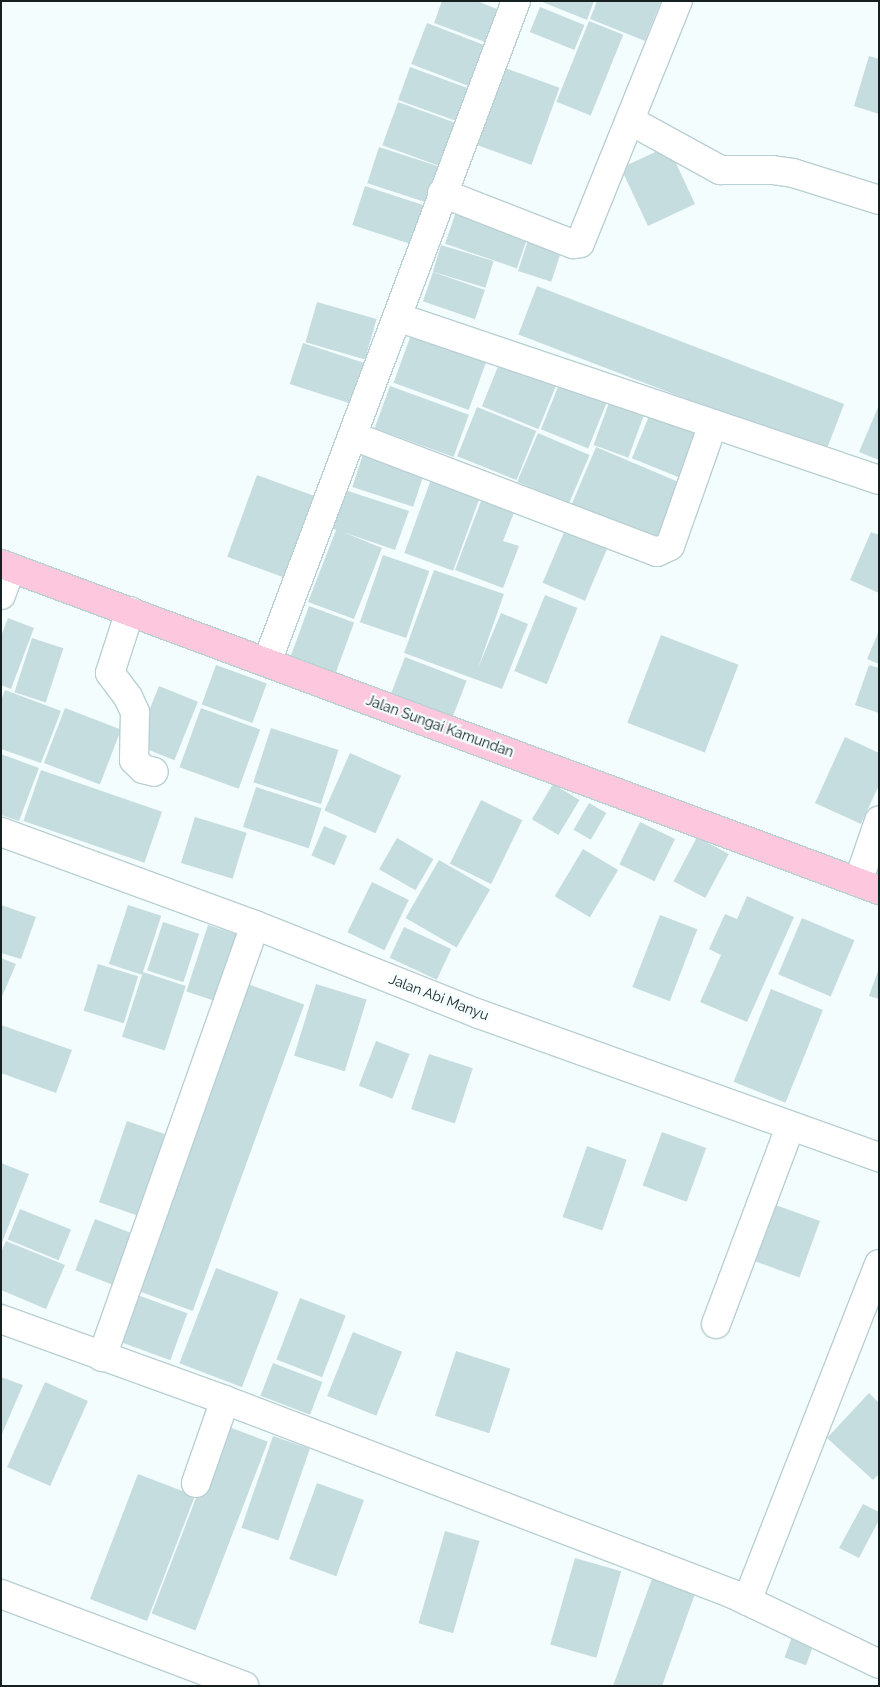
<!DOCTYPE html>
<style>
body{margin:0}
#map{position:relative;width:880px;height:1687px;overflow:hidden;background:#f4fdfe;font-family:Raleway,sans-serif}
div>[style]{position:absolute}
[style*='--x']{left:calc(var(--x)*1px);top:calc(var(--y)*1px);width:calc(var(--w)*1px);rotate:calc(var(--a)*1deg)}
.building>*{inset:0;background:#c6dde0;transform-origin:0 0}
.roads{filter:drop-shadow(1px 0 #b9d0d3) drop-shadow(-1px 0 #b9d0d3) drop-shadow(0 1px #b9d0d3) drop-shadow(0 -1px #b9d0d3)}
.minor>*{height:28px;margin:-14px;padding:0 14px;transform-origin:14px;border-radius:14px;background:#fff}
.major>*{height:28px;margin:-14px;padding:0 14px;transform-origin:14px;border-radius:14px;background:#fdc8dd}
span{translate:-50% -50%;white-space:nowrap;text-align:center;line-height:1.15;-webkit-text-stroke:4.5px #f4fdfe;paint-order:stroke}
.street-label{font-size:14px;color:#172021}
.frame{position:absolute;inset:0;border:2px solid #172021;pointer-events:none}
</style>
<div id="map">
<div class="building">
<div style="clip-path:polygon(442px 1px,477px 1px,497px 9px,485px 42px,434px 23px)"></div>
<div style="clip-path:polygon(540px 1px,594px 1px,587px 20px)"></div>
<div style="clip-path:polygon(597px 1px,661px 1px,645px 41px,590px 19px)"></div>
<div style="left:540px;top:7px;width:48px;height:27px;rotate:22deg"></div>
<div style="left:589px;top:21px;width:37px;height:87px;rotate:22deg"></div>
<div style="left:427px;top:23px;width:64px;height:44px;rotate:21deg"></div>
<div style="clip-path:polygon(869px 56px,879px 59px,879px 114px,854px 106px)"></div>
<div style="left:410px;top:67px;width:64px;height:35px;rotate:20deg"></div>
<div style="left:505px;top:68px;width:58px;height:82px;rotate:20deg"></div>
<div style="left:398px;top:102px;width:63px;height:46px;rotate:20deg"></div>
<div style="left:668px;top:146px;width:64px;height:52px;rotate:65deg"></div>
<div style="left:379px;top:147px;width:64px;height:38px;rotate:18deg"></div>
<div style="left:365px;top:186px;width:66px;height:41px;rotate:18deg"></div>
<div style="left:459px;top:203px;width:76px;height:43px;rotate:19deg"></div>
<div style="left:531px;top:231px;width:35px;height:42px;rotate:18deg"></div>
<div style="left:441px;top:245px;width:55px;height:28px;rotate:17deg"></div>
<div style="left:433px;top:272px;width:55px;height:31px;rotate:19deg"></div>
<div style="left:537px;top:286px;width:329px;height:52px;rotate:21deg"></div>
<div style="left:317px;top:302px;width:62px;height:42px;rotate:16deg"></div>
<div style="left:412px;top:332px;width:80px;height:54px;rotate:20deg"></div>
<div style="left:303px;top:343px;width:67px;height:43px;rotate:18deg"></div>
<div style="left:501px;top:359px;width:61px;height:51px;rotate:22deg"></div>
<div style="left:560px;top:382px;width:51px;height:51px;rotate:22deg"></div>
<div style="left:390px;top:386px;width:84px;height:45px;rotate:20deg"></div>
<div style="left:610px;top:400px;width:37px;height:48px;rotate:20deg"></div>
<div style="clip-path:polygon(879px 405px,879px 460px,859px 452px)"></div>
<div style="left:477px;top:407px;width:64px;height:53px;rotate:22deg"></div>
<div style="left:651px;top:411px;width:53px;height:51px;rotate:22deg"></div>
<div style="left:538px;top:433px;width:56px;height:53px;rotate:23deg"></div>
<div style="left:596px;top:447px;width:93px;height:63px;rotate:23deg"></div>
<div style="left:365px;top:448px;width:64px;height:41px;rotate:18deg"></div>
<div style="left:433px;top:474px;width:52px;height:84px;rotate:20deg"></div>
<div style="left:257px;top:475px;width:67px;height:87px;rotate:20deg"></div>
<div style="clip-path:polygon(345px 490px,409px 511px,395px 550px,343px 532px,382px 548px,354px 619px,308px 602px,336px 530px,332px 528px)"></div>
<div style="clip-path:polygon(484px 493px,517px 505px,503px 541px,519px 546px,503px 588px,455px 570px)"></div>
<div style="left:568px;top:523px;width:46px;height:65px;rotate:23deg"></div>
<div style="clip-path:polygon(871px 532px,879px 535px,879px 593px,850px 580px)"></div>
<div style="left:383px;top:555px;width:49px;height:71px;rotate:19deg"></div>
<div style="clip-path:polygon(434px 570px,504px 594px,478px 668px,501px 613px,528px 624px,502px 689px,404px 653px)"></div>
<div style="left:545px;top:595px;width:35px;height:82px;rotate:22deg"></div>
<div style="left:309px;top:606px;width:48px;height:57px;rotate:20deg"></div>
<div style="clip-path:polygon(8px 618px,34px 628px,11px 689px,1px 685px,1px 636px)"></div>
<div style="clip-path:polygon(879px 631px,879px 664px,867px 659px)"></div>
<div style="left:661px;top:635px;width:83px;height:94px;rotate:21deg"></div>
<div style="left:32px;top:638px;width:33px;height:57px;rotate:18deg"></div>
<div style="left:405px;top:657px;width:66px;height:39px;rotate:21deg"></div>
<div style="left:216px;top:665px;width:54px;height:42px;rotate:20deg"></div>
<div style="clip-path:polygon(869px 665px,879px 668px,879px 713px,855px 705px)"></div>
<div style="left:159px;top:686px;width:42px;height:63px;rotate:22deg"></div>
<div style="clip-path:polygon(5px 690px,61px 711px,41px 763px,1px 749px,1px 700px)"></div>
<div style="left:65px;top:708px;width:60px;height:59px;rotate:21deg"></div>
<div style="left:201px;top:708px;width:63px;height:63px;rotate:20deg"></div>
<div style="left:271px;top:728px;width:71px;height:57px;rotate:18deg"></div>
<div style="clip-path:polygon(845px 737px,879px 753px,879px 785px,861px 824px,815px 803px)"></div>
<div style="left:350px;top:753px;width:56px;height:63px;rotate:24deg"></div>
<div style="clip-path:polygon(1px 754px,39px 768px,19px 821px,1px 815px)"></div>
<div style="left:41px;top:770px;width:128px;height:54px;rotate:19deg"></div>
<div style="left:553px;top:784px;width:31px;height:41px;rotate:31deg"></div>
<div style="left:256px;top:787px;width:69px;height:42px;rotate:18deg"></div>
<div style="left:481px;top:800px;width:46px;height:71px;rotate:26deg"></div>
<div style="left:589px;top:803px;width:20px;height:31px;rotate:30deg"></div>
<div style="left:195px;top:817px;width:54px;height:48px;rotate:17deg"></div>
<div style="left:640px;top:822px;width:39px;height:47px;rotate:26deg"></div>
<div style="left:324px;top:826px;width:25px;height:32px;rotate:23deg"></div>
<div style="left:697px;top:837px;width:36px;height:50px;rotate:28deg"></div>
<div style="left:397px;top:838px;width:42px;height:36px;rotate:30deg"></div>
<div style="left:583px;top:849px;width:41px;height:55px;rotate:31deg"></div>
<div style="left:439px;top:860px;width:59px;height:67px;rotate:30deg"></div>
<div style="left:372px;top:882px;width:41px;height:56px;rotate:26deg"></div>
<div style="clip-path:polygon(747px 896px,794px 917px,747px 1022px,700px 1002px,721px 955px,709px 949px,725px 914px,737px 919px)"></div>
<div style="clip-path:polygon(1px 905px,36px 917px,21px 959px,1px 953px)"></div>
<div style="left:128px;top:905px;width:35px;height:62px;rotate:18deg"></div>
<div style="left:660px;top:915px;width:40px;height:77px;rotate:21deg"></div>
<div style="left:802px;top:918px;width:57px;height:61px;rotate:23deg"></div>
<div style="left:163px;top:922px;width:38px;height:51px;rotate:18deg"></div>
<div style="left:208px;top:925px;width:39px;height:70px;rotate:18deg"></div>
<div style="left:404px;top:927px;width:52px;height:34px;rotate:25deg"></div>
<div style="clip-path:polygon(1px 958px,16px 964px,1px 999px)"></div>
<div style="left:98px;top:964px;width:42px;height:49px;rotate:17deg"></div>
<div style="clip-path:polygon(879px 968px,879px 999px,869px 996px)"></div>
<div style="left:143px;top:972px;width:45px;height:68px;rotate:18deg"></div>
<div style="left:245px;top:983px;width:63px;height:326px;rotate:20deg"></div>
<div style="left:316px;top:984px;width:53px;height:75px;rotate:17deg"></div>
<div style="left:771px;top:989px;width:56px;height:100px;rotate:22deg"></div>
<div style="clip-path:polygon(1px 1025px,72px 1050px,56px 1093px,1px 1073px)"></div>
<div style="left:376px;top:1041px;width:36px;height:48px;rotate:21deg"></div>
<div style="left:429px;top:1054px;width:46px;height:58px;rotate:18deg"></div>
<div style="left:127px;top:1121px;width:52px;height:86px;rotate:19deg"></div>
<div style="left:662px;top:1132px;width:47px;height:57px;rotate:20deg"></div>
<div style="left:587px;top:1146px;width:42px;height:75px;rotate:19deg"></div>
<div style="clip-path:polygon(1px 1163px,29px 1174px,1px 1245px)"></div>
<div style="left:773px;top:1204px;width:50px;height:60px;rotate:20deg"></div>
<div style="left:20px;top:1209px;width:55px;height:33px;rotate:22deg"></div>
<div style="left:95px;top:1219px;width:43px;height:55px;rotate:21deg"></div>
<div style="clip-path:polygon(6px 1241px,65px 1265px,46px 1309px,1px 1290px,1px 1252px)"></div>
<div style="left:216px;top:1268px;width:67px;height:102px;rotate:21deg"></div>
<div style="left:132px;top:1293px;width:59px;height:50px;rotate:20deg"></div>
<div style="left:300px;top:1298px;width:49px;height:66px;rotate:21deg"></div>
<div style="left:353px;top:1332px;width:53px;height:69px;rotate:22deg"></div>
<div style="left:456px;top:1351px;width:57px;height:68px;rotate:18deg"></div>
<div style="left:273px;top:1363px;width:53px;height:35px;rotate:21deg"></div>
<div style="clip-path:polygon(1px 1377px,23px 1385px,1px 1436px)"></div>
<div style="left:45px;top:1382px;width:47px;height:93px;rotate:24deg"></div>
<div style="clip-path:polygon(869px 1393px,879px 1403px,879px 1474px,873px 1480px,827px 1438px)"></div>
<div style="left:224px;top:1425px;width:47px;height:202px;rotate:21deg"></div>
<div style="left:273px;top:1436px;width:39px;height:97px;rotate:19deg"></div>
<div style="left:138px;top:1474px;width:61px;height:134px;rotate:21deg"></div>
<div style="left:317px;top:1483px;width:50px;height:81px;rotate:20deg"></div>
<div style="clip-path:polygon(863px 1504px,879px 1512px,879px 1520px,859px 1558px,839px 1548px)"></div>
<div style="left:445px;top:1531px;width:36px;height:96px;rotate:16deg"></div>
<div style="left:575px;top:1558px;width:48px;height:90px;rotate:16deg"></div>
<div style="clip-path:polygon(653px 1576px,696px 1591px,662px 1686px,613px 1686px)"></div>
<div style="left:793px;top:1634px;width:23px;height:25px;rotate:20deg"></div>
</div>
<div class="roads">
<div class="minor">
<div style="--x:631;--y:121;--w:102;--a:28.8"></div>
<div style="--x:720;--y:170;--w:52;--a:0"></div>
<div style="--x:772;--y:170;--w:21;--a:8"></div>
<div style="--x:793;--y:173;--w:90;--a:17.4"></div>
<div style="--x:442;--y:193;--w:141;--a:21.3"></div>
<div style="--x:573;--y:244;--w:7;--a:-8"></div>
<div style="--x:580;--y:243;--w:261;--a:-68"></div>
<div style="--x:397;--y:317;--w:509;--a:18.68"></div>
<div style="--x:353;--y:436;--w:325;--a:20.9"></div>
<div style="--x:657;--y:552;--w:14;--a:-25"></div>
<div style="--x:670;--y:546;--w:129;--a:-70.6"></div>
<div style="--x:1;--y:595;--w:29;--a:-70"></div>
<div style="--x:130;--y:611;--w:65;--a:107.9"></div>
<div style="--x:110;--y:673;--w:30;--a:53"></div>
<div style="--x:128;--y:697;--w:17;--a:65"></div>
<div style="--x:135;--y:712;--w:48;--a:91.2"></div>
<div style="--x:134;--y:760;--w:13;--a:45"></div>
<div style="--x:143;--y:769;--w:11;--a:15"></div>
<div style="--x:267;--y:662;--w:706;--a:-69.36"></div>
<div style="--x:1;--y:832;--w:270;--a:20.1"></div>
<div style="--x:255;--y:925;--w:241;--a:21.7"></div>
<div style="--x:479;--y:1014;--w:425;--a:19.7"></div>
<div style="--x:858;--y:882;--w:65;--a:-71"></div>
<div style="--x:1;--y:1319;--w:238;--a:19.9"></div>
<div style="--x:225;--y:1400;--w:88;--a:109.3"></div>
<div style="--x:716;--y:1324;--w:210;--a:-69.4"></div>
<div style="--x:102;--y:1357;--w:458;--a:-70.5"></div>
<div style="--x:225;--y:1400;--w:544;--a:20.9"></div>
<div style="--x:733;--y:1594;--w:162;--a:25.6"></div>
<div style="--x:1;--y:1594;--w:260;--a:20.7"></div>
<div style="--x:747;--y:1601;--w:362;--a:-68.6"></div>
</div>
<div class="major">
<div style="--x:1;--y:564;--w:937;--a:20.37"></div>
</div>
</div>
<div class="street-label">
<span style="left:440px;top:726px;rotate:20deg">Jalan Sungai Kamundan</span>
<span style="left:439px;top:997px;rotate:21deg">Jalan Abi Manyu</span>
</div>
<div class="frame"></div>
</div>
